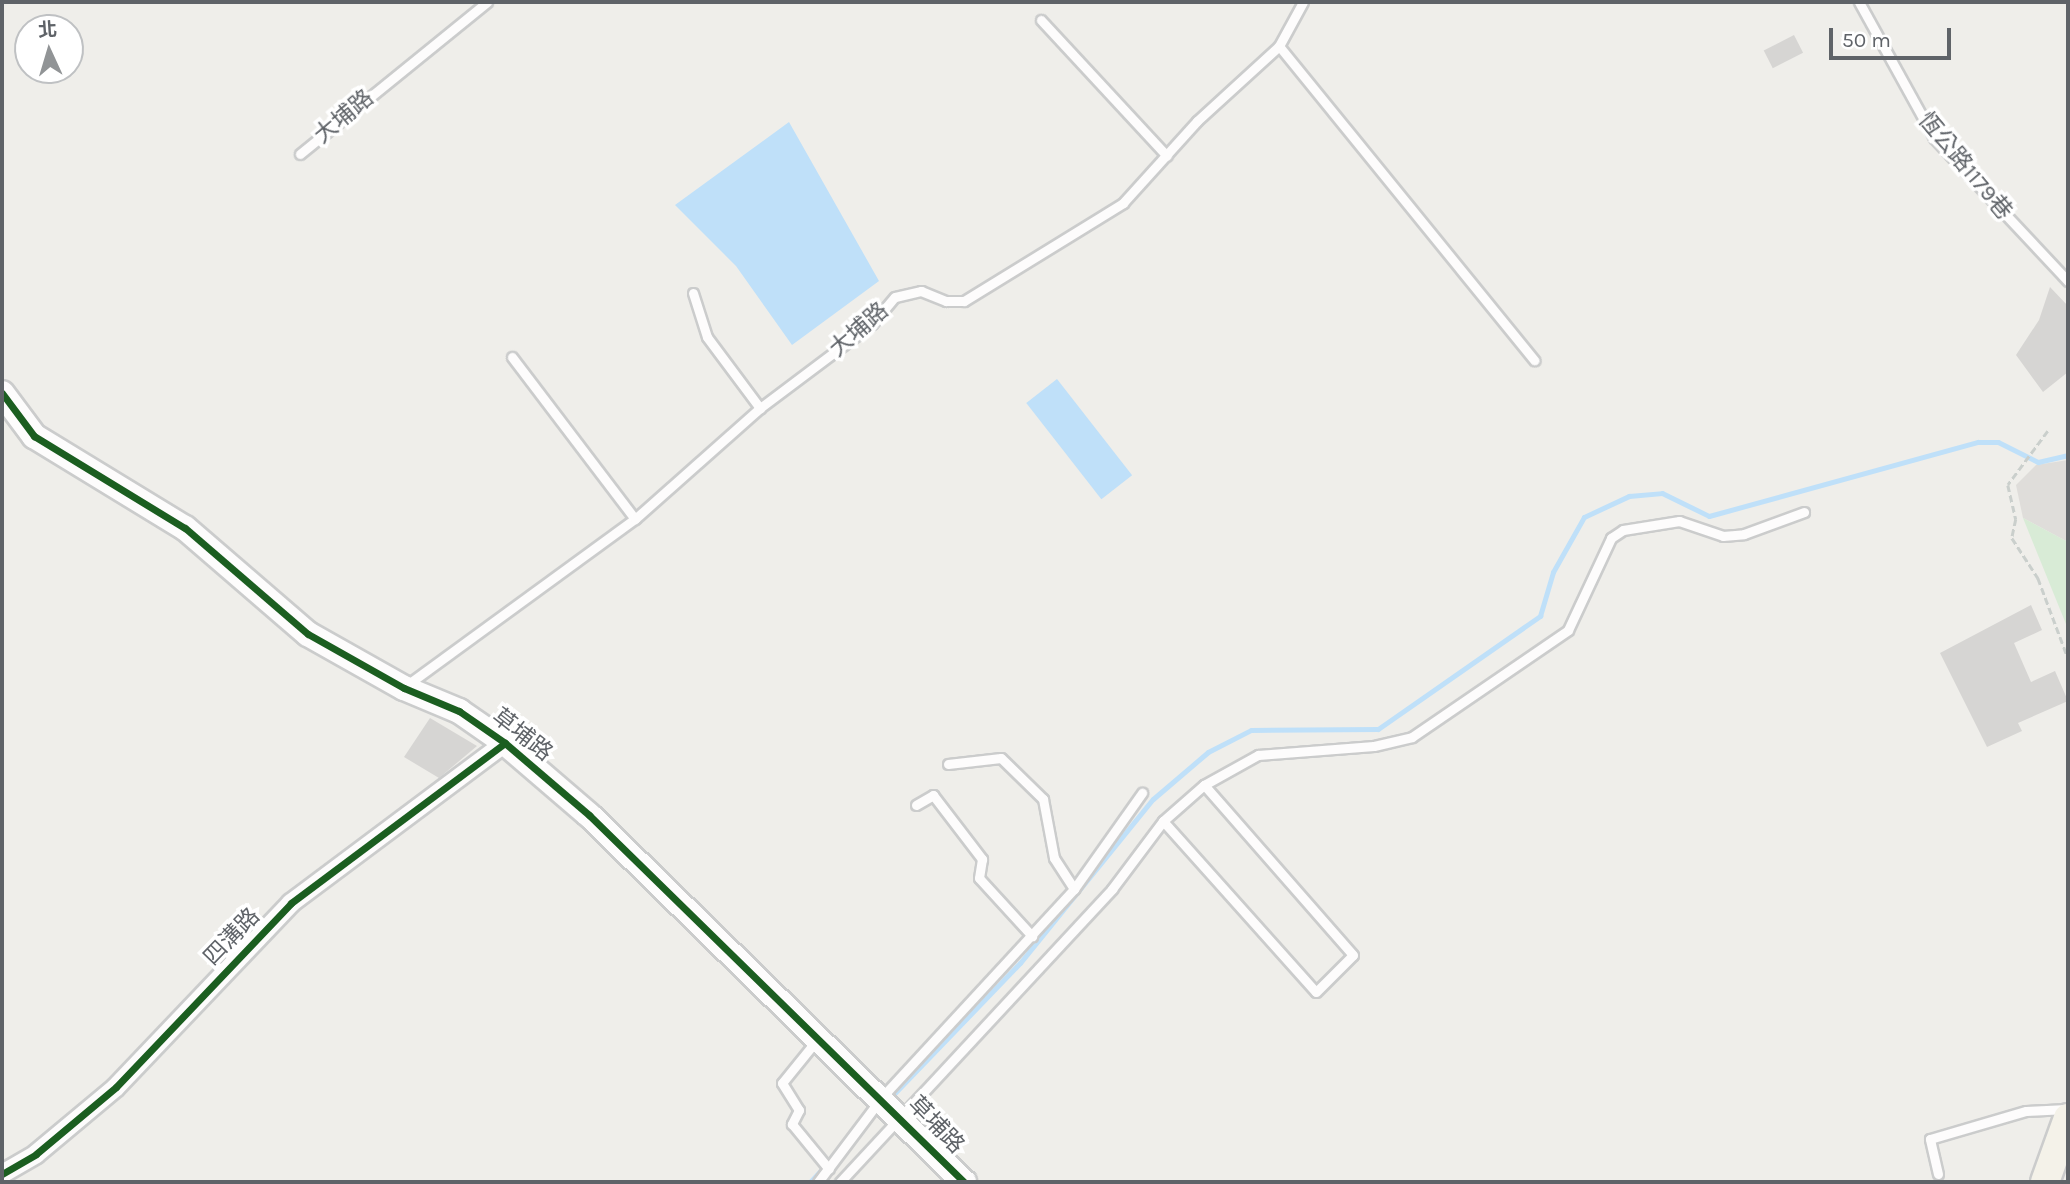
<!DOCTYPE html>
<meta charset="utf-8">
<style>
body{margin:0}
#map{position:relative;width:2070px;height:1184px;overflow:hidden;background:#efeeea;font-family:Karla,"Noto Sans TC",sans-serif}
div>[style]{position:absolute}
[style*='--x']{left:calc(var(--x)*1px);top:calc(var(--y)*1px);width:calc(var(--w)*1px);rotate:calc(var(--a)*1deg)}
.industrial>*{inset:0;background:#dfddda}
.green>*{inset:0;background:#d8ebd6}
.water>*{inset:0;background:#bfe0f9;transform-origin:0 0}
.stream>*{height:5px;margin:-2.5px;padding:0 2.5px;transform-origin:2.5px;border-radius:2.5px;background:#bfe0f9}
.building>*{inset:0;background:#d6d5d3;transform-origin:0 0}
.path>*{height:2.5px;margin-top:-1.25px;transform-origin:0;background:repeating-linear-gradient(90deg,#cacfcc 0 7px,transparent 0 10.5px)}
.roads{filter:drop-shadow(2px 0 #cbcccc) drop-shadow(-2px 0 #cbcccc) drop-shadow(0 2px #cbcccc) drop-shadow(0 -2px #cbcccc)}
.lane>*{height:9px;margin:-4.5px;padding:0 4.5px;transform-origin:4.5px;border-radius:4.5px;background:#fdfcfc}
.street>*{height:18px;margin:-9px;padding:0 9px;transform-origin:9px;border-radius:9px;background:#fdfcfc}
.secondary>*{height:24px;margin:-12px;padding:0 12px;transform-origin:12px;border-radius:12px;background:#fdfcfc}
.primary>*{height:28px;margin:-14px;padding:0 14px;transform-origin:14px;border-radius:14px;background:#f4f2e9}
.cycleway>*{height:7px;margin:-3.5px;padding:0 3.5px;transform-origin:3.5px;border-radius:3.5px;background:#1b5e20}
span{translate:-50% -50%;white-space:nowrap;text-align:center;line-height:1.15;-webkit-text-stroke:7px #fff;paint-order:stroke}
.street-label{font-size:23px;color:#5f6368}
.frame{position:absolute;inset:0;border:4px solid #5f6368;pointer-events:none}
.north{position:absolute;left:14px;top:14px;width:70px;height:70px;box-sizing:border-box;background:#fff;border:2px solid #bfc1c3;border-radius:50%;rotate:356deg;font-size:19px;font-weight:700;line-height:28px;text-align:center;color:#5f6368}
.north::after{content:'';display:block;margin:auto;width:24px;height:32px;background:#919496;clip-path:polygon(50% 0,100% 100%,50% 72%,0 100%)}
.scale{position:absolute;left:1829px;top:28px;width:122px;height:32px;box-sizing:border-box;border:4px solid #5f6368;border-top:0;padding-left:9px;font-size:21px;line-height:24px;white-space:nowrap;color:#5f6368;-webkit-text-stroke:5px #fff;paint-order:stroke}
</style>
<div id="map">
<div class="industrial">
<div style="clip-path:polygon(2068px 460px,2068px 542px,2023px 518px,2016px 485px,2036px 465px)"></div>
</div>
<div class="green">
<div style="clip-path:polygon(2023px 518px,2068px 542px,2068px 629px)"></div>
</div>
<div class="water">
<div style="clip-path:polygon(789px 122px,879px 281px,792px 345px,736px 266px,675px 205px)"></div>
<div style="left:1057px;top:379px;width:122px;height:39px;rotate:52deg"></div>
</div>
<div class="stream">
<div style="--x:889;--y:1099;--w:189;--a:-46.1"></div>
<div style="--x:1020;--y:963;--w:211;--a:-51"></div>
<div style="--x:1153;--y:799;--w:72;--a:-40.5"></div>
<div style="--x:1208;--y:752;--w:48;--a:-27.1"></div>
<div style="--x:1251;--y:730;--w:127;--a:-0.5"></div>
<div style="--x:1378;--y:729;--w:198;--a:-34.9"></div>
<div style="--x:1540;--y:616;--w:46;--a:-73.5"></div>
<div style="--x:1553;--y:572;--w:63;--a:-60.6"></div>
<div style="--x:1584;--y:517;--w:50;--a:-25"></div>
<div style="--x:1629;--y:496;--w:33;--a:-5"></div>
<div style="--x:1662;--y:493;--w:52;--a:26.1"></div>
<div style="--x:1709;--y:516;--w:279;--a:-15.4"></div>
<div style="--x:1978;--y:442;--w:20;--a:0"></div>
<div style="--x:1998;--y:442;--w:45;--a:26.6"></div>
<div style="--x:2038;--y:462;--w:31;--a:-13"></div>
<div style="--x:810;--y:1182;--w:25;--a:-47"></div>
</div>
<div class="building">
<div style="left:1794px;top:35px;width:20px;height:34px;rotate:63deg"></div>
<div style="clip-path:polygon(2050px 287px,2068px 306px,2068px 372px,2043px 392px,2016px 355px,2039px 320px)"></div>
<div style="clip-path:polygon(2031px 605px,2042px 630px,2014px 643px,2031px 682px,2055px 671px,2068px 701px,2018px 723px,2022px 731px,1987px 747px,1940px 653px)"></div>
<div style="clip-path:polygon(430px 718px,477px 746px,439px 778px,404px 757px)"></div>
</div>
<div class="path">
<div style="--x:2048;--y:431;--w:67;--a:126.5"></div>
<div style="--x:2008;--y:485;--w:35;--a:77"></div>
<div style="--x:2016;--y:519;--w:19;--a:102"></div>
<div style="--x:2012;--y:538;--w:48;--a:57"></div>
<div style="--x:2038;--y:578;--w:85;--a:69.4"></div>
</div>
<div class="roads">
<div class="lane">
<div style="--x:1859;--y:2;--w:155;--a:61.1"></div>
<div style="--x:1934;--y:138;--w:196;--a:46.9"></div>
<div style="--x:1041;--y:20;--w:185;--a:47.2"></div>
<div style="--x:1279;--y:46;--w:405;--a:50.9"></div>
<div style="--x:300;--y:154;--w:241;--a:-39.1"></div>
<div style="--x:693;--y:293;--w:46;--a:72.3"></div>
<div style="--x:707;--y:337;--w:89;--a:53.3"></div>
<div style="--x:512;--y:357;--w:203;--a:52.8"></div>
<div style="--x:407;--y:685;--w:282;--a:-36.1"></div>
<div style="--x:635;--y:519;--w:167;--a:-41.6"></div>
<div style="--x:760;--y:408;--w:140;--a:-36.9"></div>
<div style="--x:872;--y:324;--w:35;--a:-50"></div>
<div style="--x:895;--y:297;--w:27;--a:-13"></div>
<div style="--x:921;--y:291;--w:27;--a:22"></div>
<div style="--x:946;--y:301;--w:18;--a:0"></div>
<div style="--x:964;--y:301;--w:187;--a:-31.6"></div>
<div style="--x:1123;--y:203;--w:110;--a:-47.9"></div>
<div style="--x:1197;--y:121;--w:111;--a:-42.4"></div>
<div style="--x:1279;--y:46;--w:50;--a:-61.4"></div>
<div style="--x:948;--y:764;--w:53;--a:-6.5"></div>
<div style="--x:1001;--y:758;--w:59;--a:44.3"></div>
<div style="--x:1043;--y:799;--w:60;--a:79.4"></div>
<div style="--x:1054;--y:858;--w:37;--a:57"></div>
<div style="--x:916;--y:805;--w:20;--a:-30"></div>
<div style="--x:933;--y:795;--w:81;--a:52.6"></div>
<div style="--x:982;--y:859;--w:19;--a:99"></div>
<div style="--x:979;--y:878;--w:79;--a:47.6"></div>
<div style="--x:1163;--y:821;--w:229;--a:48.2"></div>
<div style="--x:1316;--y:992;--w:52;--a:-45"></div>
<div style="--x:1353;--y:955;--w:226;--a:-131.2"></div>
<div style="--x:816;--y:1041;--w:54;--a:129"></div>
<div style="--x:782;--y:1083;--w:32;--a:58"></div>
<div style="--x:799;--y:1110;--w:16;--a:117"></div>
<div style="--x:792;--y:1124;--w:58;--a:50.6"></div>
<div style="--x:1938;--y:1174;--w:36;--a:-103"></div>
<div style="--x:1930;--y:1139;--w:100;--a:-16.3"></div>
<div style="--x:2026;--y:1111;--w:41;--a:-2.8"></div>
<div style="--x:818;--y:1182;--w:106;--a:-53"></div>
<div style="--x:882;--y:1097;--w:283;--a:-47.3"></div>
<div style="--x:1074;--y:889;--w:118;--a:-54.7"></div>
<div style="--x:840;--y:1182;--w:400;--a:-47.1"></div>
<div style="--x:1112;--y:889;--w:85;--a:-53.1"></div>
<div style="--x:1163;--y:821;--w:55;--a:-41.3"></div>
<div style="--x:1204;--y:785;--w:62;--a:-29.1"></div>
<div style="--x:1258;--y:755;--w:116;--a:-4.4"></div>
<div style="--x:1374;--y:746;--w:39;--a:-13"></div>
<div style="--x:1412;--y:737;--w:189;--a:-34.4"></div>
<div style="--x:1568;--y:630;--w:102;--a:-64.9"></div>
<div style="--x:1611;--y:538;--w:14;--a:-34"></div>
<div style="--x:1623;--y:530;--w:57;--a:-9.1"></div>
<div style="--x:1679;--y:521;--w:46;--a:18.8"></div>
<div style="--x:1723;--y:536;--w:21;--a:-5"></div>
<div style="--x:1744;--y:534;--w:64;--a:-20.1"></div>
</div>
<div class="street">
<div style="--x:2;--y:1174;--w:39;--a:-30"></div>
<div style="--x:36;--y:1154;--w:104;--a:-39.9"></div>
<div style="--x:116;--y:1087;--w:254;--a:-46.4"></div>
<div style="--x:291;--y:903;--w:267;--a:-36.8"></div>
</div>
<div class="secondary">
<div style="--x:2;--y:393;--w:54;--a:53.3"></div>
<div style="--x:34;--y:436;--w:177;--a:31.4"></div>
<div style="--x:185;--y:528;--w:162;--a:40.8"></div>
<div style="--x:308;--y:634;--w:110;--a:29.4"></div>
<div style="--x:404;--y:688;--w:60;--a:22.7"></div>
<div style="--x:459;--y:711;--w:56;--a:34.8"></div>
<div style="--x:505;--y:743;--w:111;--a:40.6"></div>
<div style="--x:589;--y:815;--w:525;--a:44.38"></div>
</div>
<div class="primary">
<div style="--x:2045;--y:1182;--w:68;--a:-70.2"></div>
</div>
</div>
<div class="cycleway">
<div style="--x:2;--y:393;--w:54;--a:53.3"></div>
<div style="--x:34;--y:436;--w:177;--a:31.4"></div>
<div style="--x:185;--y:528;--w:162;--a:40.8"></div>
<div style="--x:308;--y:634;--w:110;--a:29.4"></div>
<div style="--x:404;--y:688;--w:60;--a:22.7"></div>
<div style="--x:459;--y:711;--w:56;--a:34.8"></div>
<div style="--x:505;--y:743;--w:111;--a:40.6"></div>
<div style="--x:589;--y:815;--w:525;--a:44.38"></div>
<div style="--x:2;--y:1174;--w:39;--a:-30"></div>
<div style="--x:36;--y:1154;--w:104;--a:-39.9"></div>
<div style="--x:116;--y:1087;--w:254;--a:-46.4"></div>
<div style="--x:291;--y:903;--w:267;--a:-36.8"></div>
</div>
<div class="street-label">
<span style="left:344px;top:117px;rotate:-40deg">大埔路</span>
<span style="left:1965px;top:166px;rotate:50deg">恆公路1179巷</span>
<span style="left:859px;top:330px;rotate:-41deg">大埔路</span>
<span style="left:522px;top:735px;rotate:38deg">草埔路</span>
<span style="left:232px;top:937px;rotate:-46deg">四溝路</span>
<span style="left:936px;top:1125px;rotate:46deg">草埔路</span>
</div>
<div class="frame"></div>
<div class="north">北</div>
<div class="scale">50 m</div>
</div>
